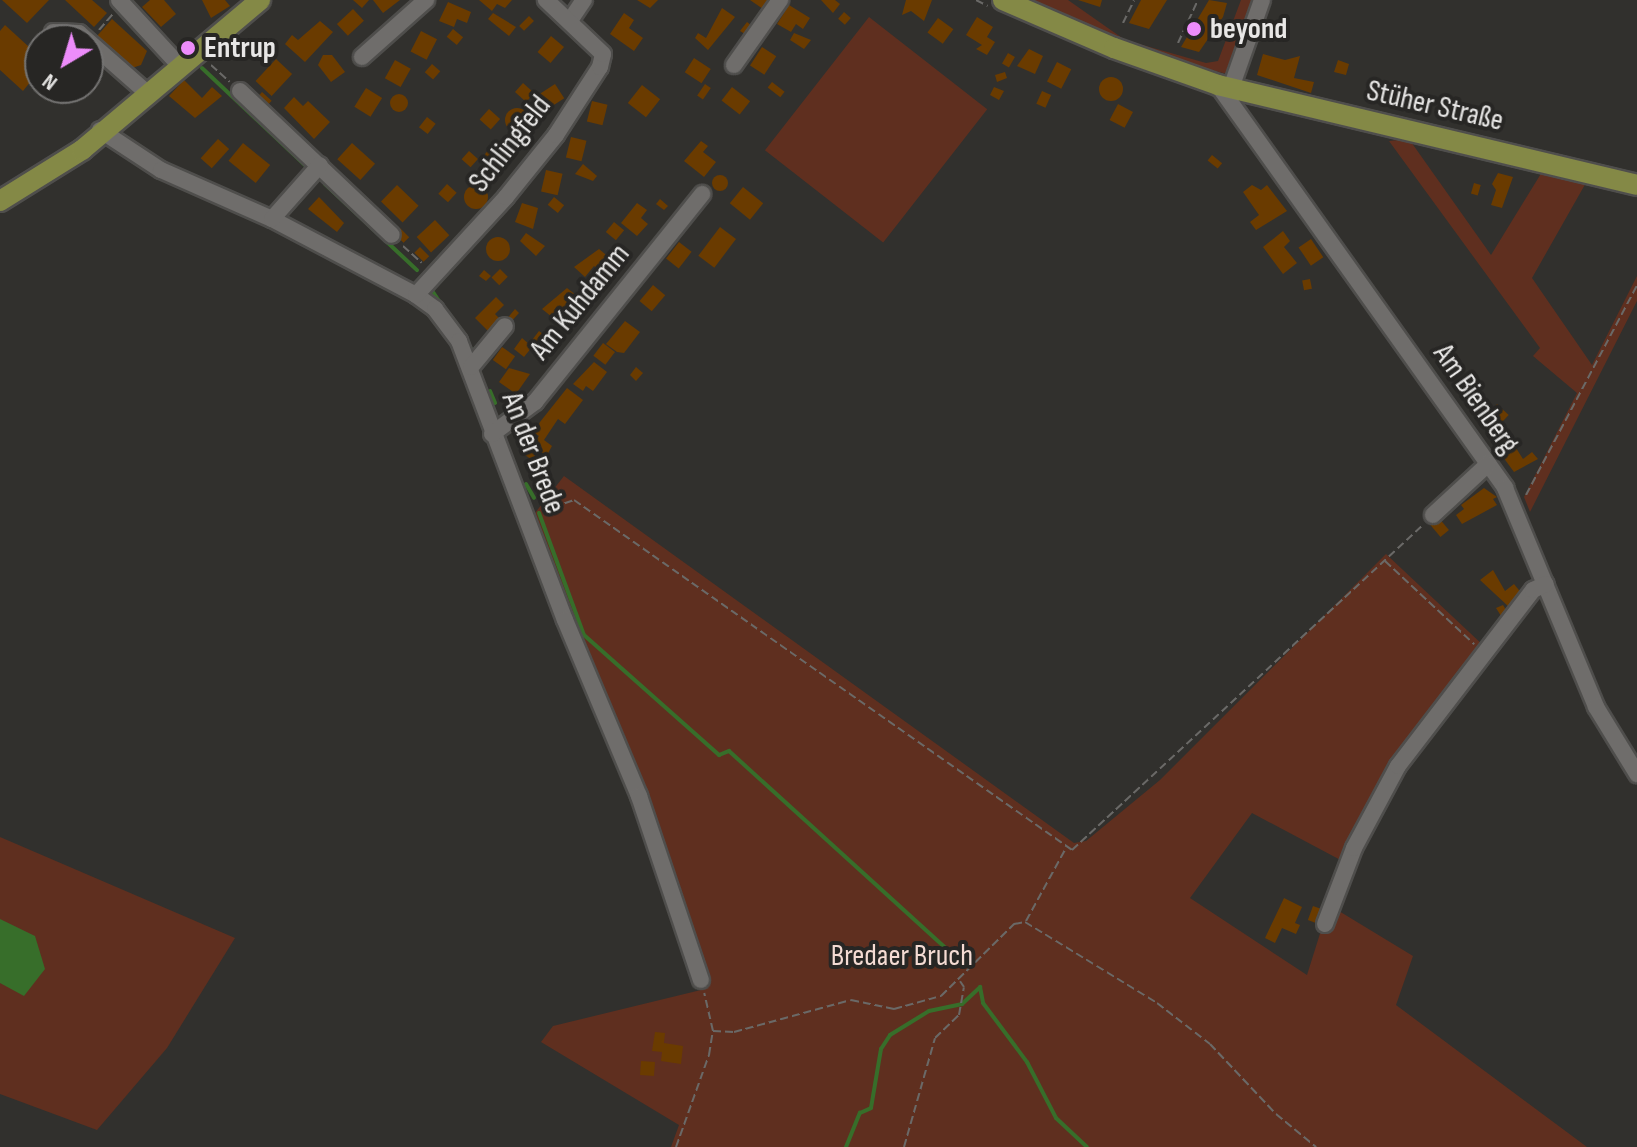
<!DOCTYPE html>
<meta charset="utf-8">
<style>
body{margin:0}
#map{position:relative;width:1637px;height:1147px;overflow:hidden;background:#31302d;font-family:"Sofia Sans Condensed",sans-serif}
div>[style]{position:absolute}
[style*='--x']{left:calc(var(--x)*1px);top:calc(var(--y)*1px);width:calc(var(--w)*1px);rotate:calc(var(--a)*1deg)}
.green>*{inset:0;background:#5f2f1f;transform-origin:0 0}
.water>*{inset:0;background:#376e2a}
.stream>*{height:4px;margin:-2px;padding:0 2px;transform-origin:2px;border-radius:2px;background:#376e2a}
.building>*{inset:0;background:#6a3b00;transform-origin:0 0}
.round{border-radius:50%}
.path>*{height:2px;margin-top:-1px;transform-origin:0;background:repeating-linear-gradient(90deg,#6a6967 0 8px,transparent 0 12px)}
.roads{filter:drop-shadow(2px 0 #4f4e4c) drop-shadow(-2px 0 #4f4e4c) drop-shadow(0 2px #4f4e4c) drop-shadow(0 -2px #4f4e4c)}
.minor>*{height:16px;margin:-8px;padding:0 8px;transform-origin:8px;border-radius:8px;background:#6f6d6b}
.major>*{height:20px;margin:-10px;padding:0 10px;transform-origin:10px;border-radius:10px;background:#848946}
.dots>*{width:22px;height:22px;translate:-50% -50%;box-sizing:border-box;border:4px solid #272624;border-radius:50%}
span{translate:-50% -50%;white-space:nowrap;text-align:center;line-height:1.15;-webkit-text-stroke:8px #272624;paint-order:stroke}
.poi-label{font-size:30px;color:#e8e7e6;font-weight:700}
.left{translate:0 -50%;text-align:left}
.street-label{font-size:30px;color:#e8e7e6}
.park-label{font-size:30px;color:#f4dbd3}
.north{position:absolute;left:24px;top:24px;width:80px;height:80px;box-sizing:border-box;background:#272624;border:2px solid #747372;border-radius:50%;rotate:218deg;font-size:22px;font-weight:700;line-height:32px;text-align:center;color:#e8e7e6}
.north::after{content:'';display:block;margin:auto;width:28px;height:36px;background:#ed8cfa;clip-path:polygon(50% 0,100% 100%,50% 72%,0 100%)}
</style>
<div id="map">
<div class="green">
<div style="clip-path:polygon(1022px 0,1068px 0,1125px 40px,1206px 63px,1218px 61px,1241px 0,1256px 0,1227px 74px,1168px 59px)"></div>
<div style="left:869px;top:17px;width:150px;height:169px;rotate:38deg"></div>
<div style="clip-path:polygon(1409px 139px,1491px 255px,1542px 172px,1587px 181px,1532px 278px,1592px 365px,1637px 276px,1637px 301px,1530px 512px,1524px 497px,1577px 393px,1533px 356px,1540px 348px,1389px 141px)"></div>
<div style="clip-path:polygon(564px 476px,1074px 843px,1086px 841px,1160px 780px,1386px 554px,1485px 647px,1348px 864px,1252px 813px,1190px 898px,1307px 975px,1329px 905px,1413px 956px,1396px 1005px,1587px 1147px,671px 1147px,679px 1125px,541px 1042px,553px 1026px,705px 989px,547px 557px,535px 513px)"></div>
<div style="clip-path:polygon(0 837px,235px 938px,167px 1048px,97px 1130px,0 1094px)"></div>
</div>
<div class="water">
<div style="clip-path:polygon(0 919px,35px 936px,45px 969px,24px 996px,0 983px)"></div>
</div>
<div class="stream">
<div style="--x:202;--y:68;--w:141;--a:43.3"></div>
<div style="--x:325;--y:184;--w:126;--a:43.1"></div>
<div style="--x:431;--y:289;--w:72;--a:56.3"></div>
<div style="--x:490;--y:391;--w:13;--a:67"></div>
<div style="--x:526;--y:484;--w:16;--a:60"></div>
<div style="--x:539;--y:513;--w:130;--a:69.8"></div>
<div style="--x:584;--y:635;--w:181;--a:41.6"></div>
<div style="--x:719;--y:755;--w:11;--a:-22"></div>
<div style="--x:729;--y:751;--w:314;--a:42.3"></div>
<div style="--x:980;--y:987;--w:16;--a:79"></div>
<div style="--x:983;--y:1003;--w:74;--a:53.3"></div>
<div style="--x:1027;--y:1062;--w:63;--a:62.6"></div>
<div style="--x:1056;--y:1118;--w:42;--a:43.1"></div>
<div style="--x:846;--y:1147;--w:37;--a:-68"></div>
<div style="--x:860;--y:1113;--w:12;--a:-24"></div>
<div style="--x:871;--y:1108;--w:60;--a:-80.4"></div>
<div style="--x:881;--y:1049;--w:17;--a:-57"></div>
<div style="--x:890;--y:1035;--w:46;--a:-31.6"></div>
<div style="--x:929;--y:1011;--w:34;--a:-12"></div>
<div style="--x:962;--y:1004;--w:25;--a:-43"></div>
</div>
<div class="building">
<div style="clip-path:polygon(2px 0,49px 0,27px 23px)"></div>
<div style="clip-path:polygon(65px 0,92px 0,107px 13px,94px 27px)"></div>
<div style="clip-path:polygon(150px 0,164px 0,176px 14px,161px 27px,142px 7px)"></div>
<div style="clip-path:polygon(202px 0,225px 0,230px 6px,211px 18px)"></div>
<div style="clip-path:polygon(353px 0,369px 0,362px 8px)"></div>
<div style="clip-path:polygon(373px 0,400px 0,383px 13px)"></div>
<div style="clip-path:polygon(479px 0,512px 0,505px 8px,497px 4px,492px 11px)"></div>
<div style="clip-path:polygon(637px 0,658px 0,650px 8px)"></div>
<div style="clip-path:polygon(750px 0,770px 0,763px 9px)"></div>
<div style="clip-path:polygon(821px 0,835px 0,840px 4px,833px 13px)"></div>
<div style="clip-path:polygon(906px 0,932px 0,924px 21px,911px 11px,902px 15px)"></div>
<div style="clip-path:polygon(1078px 0,1102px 0,1100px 7px)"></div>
<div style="clip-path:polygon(1141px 0,1167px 0,1149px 29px,1129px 23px)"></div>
<div style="clip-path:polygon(1209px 0,1227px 3px,1223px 17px,1199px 52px,1181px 47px)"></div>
<div style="clip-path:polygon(448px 2px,471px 12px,467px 23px,457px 19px,454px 27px,439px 21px)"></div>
<div style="clip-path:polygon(789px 5px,810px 18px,803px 29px,796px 24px,791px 32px,777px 24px)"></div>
<div style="clip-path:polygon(722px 8px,735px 17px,708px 50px,695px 38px,698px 33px,706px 38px)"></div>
<div style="left:353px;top:9px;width:16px;height:22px;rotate:47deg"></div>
<div style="left:844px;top:12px;width:9px;height:9px;rotate:41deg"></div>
<div style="clip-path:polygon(493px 13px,516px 27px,509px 36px,488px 19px)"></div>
<div style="clip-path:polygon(624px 13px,634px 20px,629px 28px,643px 38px,634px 51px,610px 34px)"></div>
<div style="left:529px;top:16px;width:7px;height:14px;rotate:45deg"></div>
<div style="clip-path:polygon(977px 17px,993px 27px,987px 37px,995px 42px,987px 55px,976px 49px,982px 45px,966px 35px)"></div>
<div style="left:938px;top:18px;width:19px;height:18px;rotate:36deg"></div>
<div style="clip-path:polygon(112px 19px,147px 51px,141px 65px,132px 68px,97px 36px)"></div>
<div style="clip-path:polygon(320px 21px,333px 32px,305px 62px,285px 44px,292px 35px,298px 40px)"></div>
<div style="clip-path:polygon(747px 22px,751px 25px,745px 34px,740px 31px)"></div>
<div style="clip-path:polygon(5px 25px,40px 57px,40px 88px,65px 88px,53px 101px,31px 81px,23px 91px,0 70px,0 31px)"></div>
<div style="left:453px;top:29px;width:13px;height:10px;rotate:39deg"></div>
<div style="left:421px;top:31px;width:18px;height:23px;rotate:27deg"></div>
<div style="clip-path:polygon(794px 33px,811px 40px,804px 49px,790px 40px)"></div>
<div style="left:551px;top:36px;width:17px;height:21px;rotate:40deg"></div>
<div style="left:762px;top:47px;width:17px;height:22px;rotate:33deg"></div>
<div style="clip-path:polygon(1029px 49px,1043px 56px,1035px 74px,1017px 66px)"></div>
<div style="left:1008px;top:53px;width:8px;height:12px;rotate:30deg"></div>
<div style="clip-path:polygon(1263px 54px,1285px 60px,1300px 56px,1294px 78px,1314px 82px,1311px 93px,1257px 75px)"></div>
<div style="clip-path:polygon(323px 55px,332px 55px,345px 72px,331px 82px,318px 65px)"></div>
<div style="left:694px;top:58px;width:20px;height:17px;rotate:33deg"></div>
<div style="left:276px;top:59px;width:22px;height:30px;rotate:43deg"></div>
<div style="left:395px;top:60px;width:18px;height:21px;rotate:29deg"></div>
<div style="clip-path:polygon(1338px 60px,1349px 64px,1346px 75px,1334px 72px)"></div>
<div style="left:1057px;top:62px;width:16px;height:22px;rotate:27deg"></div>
<div style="left:432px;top:64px;width:11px;height:11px;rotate:41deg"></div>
<div style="clip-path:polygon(1005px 72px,1007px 78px,997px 82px,995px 75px)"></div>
<div class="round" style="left:1099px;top:77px;width:24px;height:24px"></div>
<div style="clip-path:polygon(184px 80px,202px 98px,212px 87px,222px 96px,195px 118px,169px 96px)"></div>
<div style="left:772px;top:82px;width:16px;height:7px;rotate:38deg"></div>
<div style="left:523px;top:83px;width:15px;height:12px;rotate:42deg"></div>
<div style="left:555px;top:84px;width:17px;height:23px;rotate:57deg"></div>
<div style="left:705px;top:84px;width:7px;height:14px;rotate:34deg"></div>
<div style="left:642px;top:85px;width:23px;height:23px;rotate:38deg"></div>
<div style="left:732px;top:87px;width:23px;height:17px;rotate:38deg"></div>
<div style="clip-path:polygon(994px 87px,1004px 91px,999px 100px,990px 95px)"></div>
<div style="left:366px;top:88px;width:19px;height:22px;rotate:32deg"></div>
<div style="left:1042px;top:91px;width:10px;height:14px;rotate:24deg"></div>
<div style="left:262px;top:92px;width:13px;height:12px;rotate:42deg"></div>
<div class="round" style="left:390px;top:94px;width:18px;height:18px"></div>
<div style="clip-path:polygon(294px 97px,303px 106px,308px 101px,330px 122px,314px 139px,284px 108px)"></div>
<div style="left:592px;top:101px;width:16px;height:21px;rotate:14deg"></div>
<div style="left:1118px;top:104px;width:17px;height:18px;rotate:28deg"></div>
<div class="round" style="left:505px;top:108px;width:24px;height:24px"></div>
<div style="left:489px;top:109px;width:15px;height:14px;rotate:42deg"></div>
<div style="left:427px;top:117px;width:11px;height:13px;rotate:38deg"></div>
<div style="left:571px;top:137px;width:16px;height:21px;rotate:14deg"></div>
<div style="left:218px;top:139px;width:15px;height:26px;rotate:42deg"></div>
<div style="clip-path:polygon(701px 141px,708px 146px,703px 152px,716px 162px,704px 177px,684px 161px)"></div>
<div style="left:243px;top:143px;width:35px;height:23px;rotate:39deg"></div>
<div style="left:352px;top:143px;width:31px;height:22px;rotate:42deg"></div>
<div class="round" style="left:484px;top:148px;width:22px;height:22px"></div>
<div style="left:469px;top:151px;width:12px;height:11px;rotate:42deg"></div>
<div style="left:1212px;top:155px;width:13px;height:7px;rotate:39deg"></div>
<div style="clip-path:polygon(583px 164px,597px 176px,593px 181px,575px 174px)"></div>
<div style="left:546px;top:170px;width:17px;height:22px;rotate:13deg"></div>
<div style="clip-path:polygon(1498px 173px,1513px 177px,1502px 208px,1491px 205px,1496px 190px,1492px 184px)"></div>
<div class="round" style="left:712px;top:175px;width:16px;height:16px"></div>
<div style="left:1474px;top:183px;width:7px;height:11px;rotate:16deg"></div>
<div style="left:447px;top:184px;width:13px;height:13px;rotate:42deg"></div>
<div class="round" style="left:464px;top:185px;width:24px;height:24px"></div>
<div style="left:397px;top:185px;width:30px;height:23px;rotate:44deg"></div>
<div style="clip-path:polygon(1252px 185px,1261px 190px,1267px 185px,1287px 211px,1256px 230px,1250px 222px,1259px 215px,1243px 192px)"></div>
<div style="left:743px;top:187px;width:26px;height:21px;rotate:39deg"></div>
<div style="clip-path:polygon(319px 197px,344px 223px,337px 232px,308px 209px)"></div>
<div style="left:554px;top:197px;width:13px;height:10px;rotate:39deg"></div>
<div style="clip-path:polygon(660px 199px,668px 206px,664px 210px,656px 204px)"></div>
<div style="clip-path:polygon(522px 203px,538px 208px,533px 229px,515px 222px)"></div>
<div style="clip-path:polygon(637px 203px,647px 210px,641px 218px,648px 224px,637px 236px,621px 223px)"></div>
<div style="left:435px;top:220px;width:21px;height:25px;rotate:47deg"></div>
<div style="left:614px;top:222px;width:13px;height:13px;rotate:39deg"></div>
<div style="left:720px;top:227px;width:20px;height:36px;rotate:37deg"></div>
<div style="left:400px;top:228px;width:13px;height:8px;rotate:45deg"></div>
<div style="clip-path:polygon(1283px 231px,1290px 241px,1284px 247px,1297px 263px,1283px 274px,1263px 247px)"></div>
<div style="clip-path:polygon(526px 233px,545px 246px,536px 256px,520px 241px)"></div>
<div class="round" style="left:486px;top:237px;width:24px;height:24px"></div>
<div style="left:1311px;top:239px;width:22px;height:15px;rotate:56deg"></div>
<div style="left:679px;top:242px;width:16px;height:21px;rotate:38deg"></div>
<div style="left:420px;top:247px;width:13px;height:8px;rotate:45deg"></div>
<div style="clip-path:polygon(599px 249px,617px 264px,606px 277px,594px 266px,585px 277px,574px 267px)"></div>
<div style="left:500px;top:269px;width:11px;height:12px;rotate:45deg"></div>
<div style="clip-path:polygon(484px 270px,491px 276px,486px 281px,479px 276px)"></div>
<div style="left:1310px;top:279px;width:10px;height:8px;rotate:79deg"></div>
<div style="left:653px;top:285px;width:16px;height:21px;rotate:40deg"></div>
<div style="clip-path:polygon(567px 288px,586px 303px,575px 318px,560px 306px,552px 317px,542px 309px)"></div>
<div style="clip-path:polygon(496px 297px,504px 305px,495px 314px,504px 323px,492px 335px,475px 318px)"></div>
<div style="clip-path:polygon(515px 309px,519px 313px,509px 324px,505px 321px)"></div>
<div style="clip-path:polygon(625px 321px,640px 332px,624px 353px,617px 352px,606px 344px)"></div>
<div style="clip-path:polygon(539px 331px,556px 344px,545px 357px,532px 347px,524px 357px,514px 349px,522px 338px,529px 344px)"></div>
<div style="left:603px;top:343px;width:15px;height:16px;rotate:37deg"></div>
<div style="left:502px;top:347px;width:16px;height:16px;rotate:35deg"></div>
<div style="clip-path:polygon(594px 362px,607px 372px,593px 391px,586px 386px,583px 391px,573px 384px)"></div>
<div style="clip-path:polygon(636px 367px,643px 373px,636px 381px,630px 375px)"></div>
<div style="clip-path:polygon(509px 368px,530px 374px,516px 394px,499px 382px)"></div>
<div style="clip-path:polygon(567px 388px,583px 400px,565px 424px,558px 419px,544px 440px,552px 446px,541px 466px,525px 455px,539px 436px,534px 433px,540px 422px)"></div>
<div style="left:1497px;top:404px;width:16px;height:19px;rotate:43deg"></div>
<div style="clip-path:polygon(1516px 448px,1523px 459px,1532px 452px,1538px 459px,1514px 472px,1503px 457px)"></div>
<div style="clip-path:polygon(1484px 488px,1497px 497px,1493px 499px,1497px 505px,1462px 524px,1456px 515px,1464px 509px,1461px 505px)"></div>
<div style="left:1438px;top:517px;width:17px;height:11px;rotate:50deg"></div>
<div style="clip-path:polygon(1493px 570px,1505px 591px,1514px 584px,1523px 595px,1509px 607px,1480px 580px)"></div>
<div style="clip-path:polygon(1503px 605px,1509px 615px,1503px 619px,1496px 608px)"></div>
<div style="clip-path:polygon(1284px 898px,1302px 907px,1295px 923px,1300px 925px,1296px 934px,1282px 928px,1275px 943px,1265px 938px)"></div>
<div style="left:1313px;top:906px;width:12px;height:15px;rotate:20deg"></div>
<div style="clip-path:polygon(655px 1032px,665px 1033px,664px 1043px,683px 1046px,681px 1064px,661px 1061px,662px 1052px,652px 1051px)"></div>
<div style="left:641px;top:1061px;width:14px;height:14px;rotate:4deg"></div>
</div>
<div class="path">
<div style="--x:976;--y:0;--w:13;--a:27"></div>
<div style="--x:1123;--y:23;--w:25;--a:-64"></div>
<div style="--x:99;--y:30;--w:21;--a:-49"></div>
<div style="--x:1178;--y:43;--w:47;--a:-65.1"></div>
<div style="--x:211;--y:65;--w:25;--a:42"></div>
<div style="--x:403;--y:246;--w:25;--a:42"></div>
<div style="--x:1526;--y:495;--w:238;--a:-62.1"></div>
<div style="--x:542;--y:511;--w:34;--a:-19"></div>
<div style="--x:574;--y:500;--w:609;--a:35.1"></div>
<div style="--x:1072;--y:850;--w:476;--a:-42.8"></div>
<div style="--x:1385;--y:561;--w:122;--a:43"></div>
<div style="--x:1026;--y:921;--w:85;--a:-61.3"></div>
<div style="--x:713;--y:1031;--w:21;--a:3"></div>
<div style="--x:734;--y:1032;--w:121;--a:-15.3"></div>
<div style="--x:851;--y:1000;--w:44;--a:11.8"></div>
<div style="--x:894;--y:1009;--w:49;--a:-15.5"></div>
<div style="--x:941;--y:996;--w:103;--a:-44.6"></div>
<div style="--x:1014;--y:924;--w:11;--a:-10"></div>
<div style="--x:1025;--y:922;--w:155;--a:31.5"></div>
<div style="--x:1157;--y:1003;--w:67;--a:37.7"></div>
<div style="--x:1210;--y:1044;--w:96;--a:46.7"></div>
<div style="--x:1276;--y:1114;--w:52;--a:39.5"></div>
<div style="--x:676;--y:1147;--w:98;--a:-70.3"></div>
<div style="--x:709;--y:1055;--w:24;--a:-81"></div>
<div style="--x:713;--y:1031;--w:39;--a:-103"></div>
<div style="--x:904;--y:1147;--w:113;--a:-74.1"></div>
<div style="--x:935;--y:1038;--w:33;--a:-44"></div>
<div style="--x:959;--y:1015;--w:28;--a:-80"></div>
<div style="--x:964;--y:987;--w:7;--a:-124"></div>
</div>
<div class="roads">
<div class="minor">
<div style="--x:119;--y:0;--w:90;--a:47.3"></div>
<div style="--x:571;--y:19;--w:23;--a:-56"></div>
<div style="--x:53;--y:32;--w:26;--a:2"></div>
<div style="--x:79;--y:33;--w:89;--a:41.4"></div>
<div style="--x:362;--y:57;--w:86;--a:-41.7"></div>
<div style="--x:734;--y:65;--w:80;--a:-54.7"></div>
<div style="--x:1218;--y:85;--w:495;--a:54.5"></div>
<div style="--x:1505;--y:488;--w:237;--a:67.4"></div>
<div style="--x:1596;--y:707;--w:79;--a:58.5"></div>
<div style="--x:1231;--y:88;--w:93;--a:-70.6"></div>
<div style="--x:240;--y:91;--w:209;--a:43.5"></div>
<div style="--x:100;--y:130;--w:73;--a:33.3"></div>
<div style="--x:161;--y:170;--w:121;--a:23.8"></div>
<div style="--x:272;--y:219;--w:163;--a:27.8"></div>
<div style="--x:416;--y:295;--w:24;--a:36"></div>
<div style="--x:435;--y:309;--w:40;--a:53"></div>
<div style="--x:459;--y:341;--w:298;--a:69.2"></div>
<div style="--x:565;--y:620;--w:191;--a:67.2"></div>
<div style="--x:639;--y:796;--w:194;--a:71.4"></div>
<div style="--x:272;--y:219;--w:72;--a:-48.4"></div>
<div style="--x:416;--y:295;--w:133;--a:-47.4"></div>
<div style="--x:506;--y:197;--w:80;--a:-51.1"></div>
<div style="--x:556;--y:135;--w:81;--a:-57.1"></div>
<div style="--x:600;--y:67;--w:13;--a:-77"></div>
<div style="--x:603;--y:54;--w:79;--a:-136.5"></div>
<div style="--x:471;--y:367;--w:53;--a:-50.3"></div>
<div style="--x:492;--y:434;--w:54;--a:-36.7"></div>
<div style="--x:535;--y:402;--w:267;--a:-51.2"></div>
<div style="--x:1433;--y:515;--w:75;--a:-42.8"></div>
<div style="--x:1325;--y:924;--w:81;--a:-69.1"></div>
<div style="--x:1354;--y:848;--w:93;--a:-61.8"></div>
<div style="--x:1398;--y:766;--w:222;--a:-52.5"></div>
<div style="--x:1533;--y:590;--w:14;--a:-25"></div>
</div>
<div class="major">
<div style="--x:1003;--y:0;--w:121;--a:23.4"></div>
<div style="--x:1114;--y:48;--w:110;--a:19.6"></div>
<div style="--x:1218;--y:85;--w:431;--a:13.4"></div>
<div style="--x:0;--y:201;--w:97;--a:-31.9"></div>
<div style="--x:82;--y:150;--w:233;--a:-40.1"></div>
</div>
</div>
<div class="dots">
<div style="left:1194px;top:29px;background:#ed8cfa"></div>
<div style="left:188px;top:48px;background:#ed8cfa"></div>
</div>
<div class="poi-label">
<span class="left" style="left:1210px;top:29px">beyond</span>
<span class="left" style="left:204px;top:48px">Entrup</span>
</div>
<div class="street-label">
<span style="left:1435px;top:106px;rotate:13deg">Stüher Straße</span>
<span style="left:510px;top:144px;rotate:-52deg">Schlingfeld</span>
<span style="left:580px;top:302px;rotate:-51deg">Am Kuhdamm</span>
<span style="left:1476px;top:399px;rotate:55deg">Am Bienberg</span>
<span style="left:533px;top:453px;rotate:69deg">An der Brede</span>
</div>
<div class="park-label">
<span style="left:902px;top:956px">Bredaer Bruch</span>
</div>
<div class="north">N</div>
</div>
